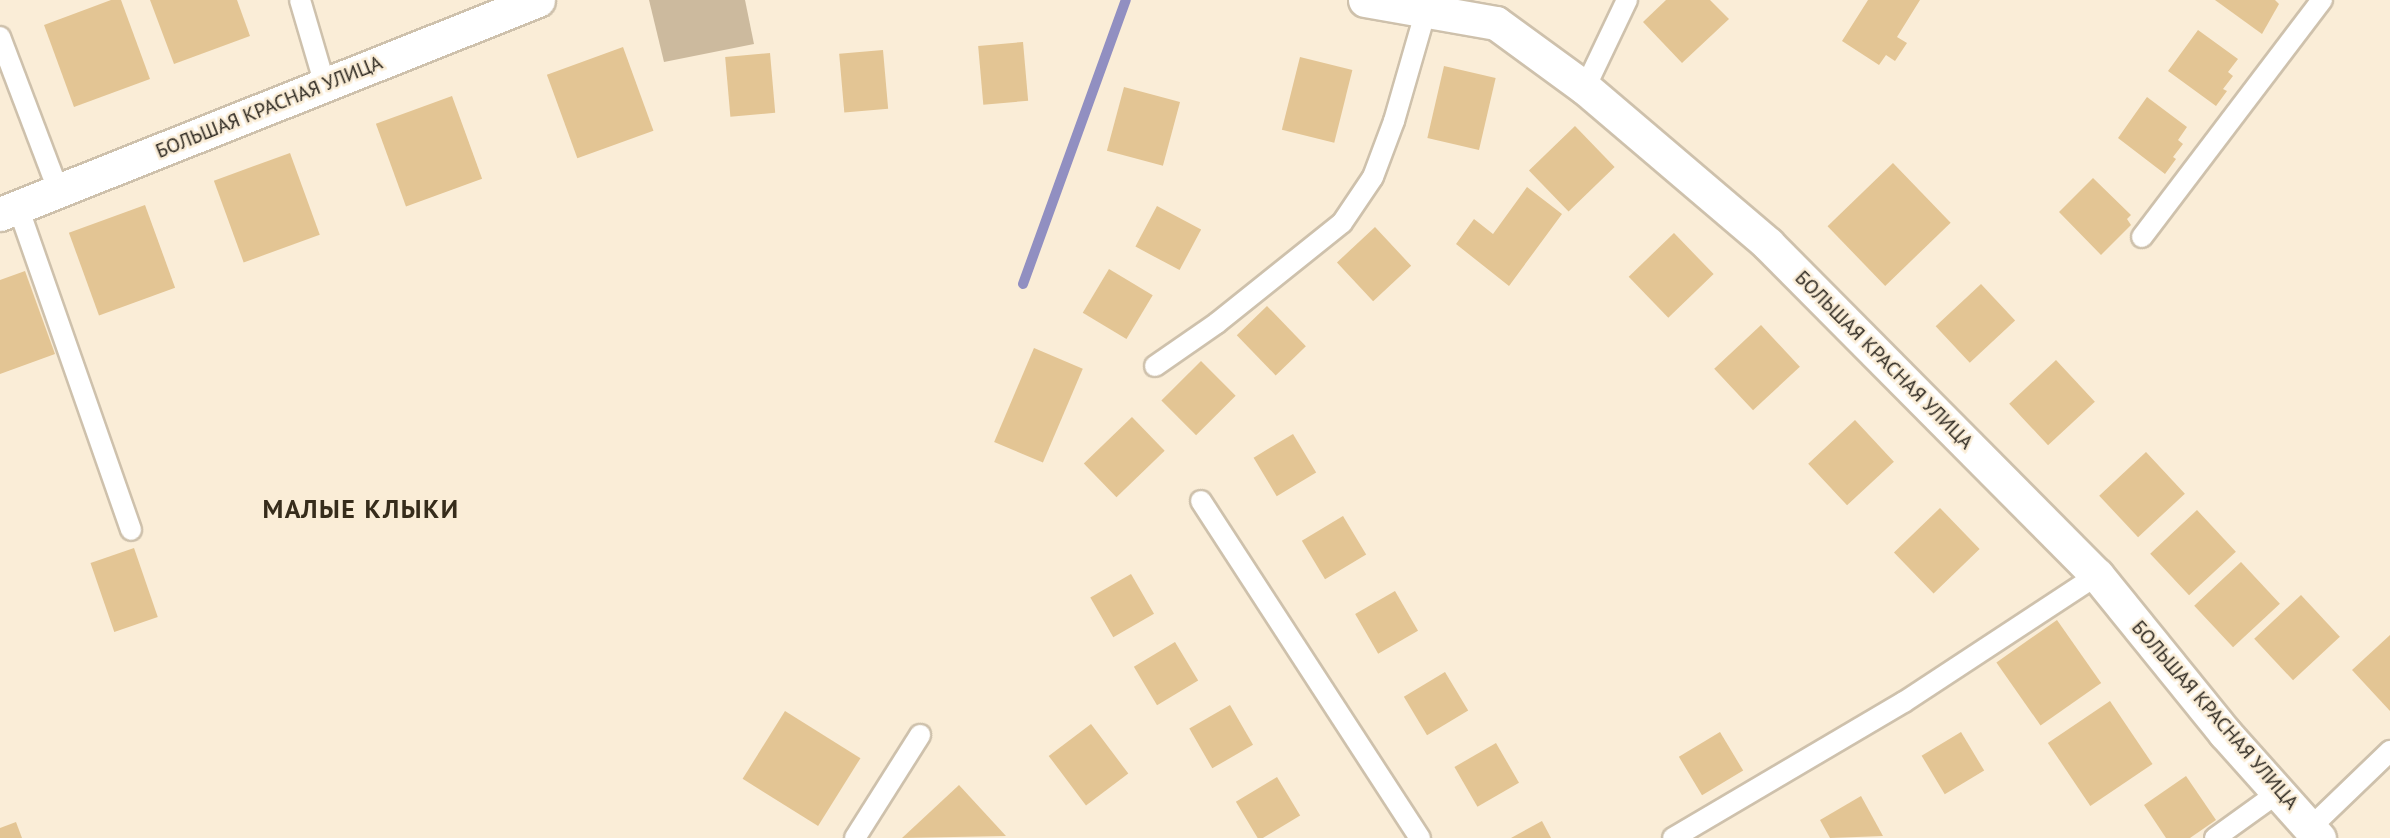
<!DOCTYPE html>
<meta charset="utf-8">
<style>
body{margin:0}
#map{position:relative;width:2390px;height:838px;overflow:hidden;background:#faedd7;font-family:"PT Sans",sans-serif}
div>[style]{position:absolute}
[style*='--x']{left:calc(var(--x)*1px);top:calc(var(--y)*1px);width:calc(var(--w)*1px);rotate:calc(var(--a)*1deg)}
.green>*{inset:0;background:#ccba9e}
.stream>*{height:10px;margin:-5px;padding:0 5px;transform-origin:5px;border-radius:5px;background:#918fc1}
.building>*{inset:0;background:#e3c594;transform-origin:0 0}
.roads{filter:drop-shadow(2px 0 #cec1ac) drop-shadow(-2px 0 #cec1ac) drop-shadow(0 2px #cec1ac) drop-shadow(0 -2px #cec1ac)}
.service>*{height:20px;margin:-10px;padding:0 10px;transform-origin:10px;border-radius:10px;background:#fff}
.minor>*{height:33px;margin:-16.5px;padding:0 16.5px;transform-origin:16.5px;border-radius:16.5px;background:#fff}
span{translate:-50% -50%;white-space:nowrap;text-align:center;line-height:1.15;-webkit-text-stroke:5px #faedd7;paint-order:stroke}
.street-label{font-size:20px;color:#2e2921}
.district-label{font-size:26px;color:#362c1b;font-weight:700;letter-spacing:1.5px}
</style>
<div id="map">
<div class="green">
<div style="clip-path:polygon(649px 0,745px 0,754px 44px,664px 62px)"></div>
</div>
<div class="stream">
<div style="--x:1023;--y:284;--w:302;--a:-70.1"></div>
</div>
<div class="building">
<div style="clip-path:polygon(111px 0,121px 0,150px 79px,74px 107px,44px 25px)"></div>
<div style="clip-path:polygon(150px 0,237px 0,250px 36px,174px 64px)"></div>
<div style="clip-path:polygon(1666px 0,1710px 0,1729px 19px,1682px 63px,1643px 22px)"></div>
<div style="clip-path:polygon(1868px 0,1920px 0,1897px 37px,1907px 43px,1895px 61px,1886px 55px,1879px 65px,1842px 41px)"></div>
<div style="clip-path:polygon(2215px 0,2275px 0,2279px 4px,2262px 34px)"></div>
<div style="clip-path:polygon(2198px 30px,2238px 59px,2228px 72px,2233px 76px,2223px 89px,2227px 91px,2216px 106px,2168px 71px)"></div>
<div style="left:1023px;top:42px;width:59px;height:45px;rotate:85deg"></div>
<div style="left:623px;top:47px;width:89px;height:81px;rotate:70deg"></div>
<div style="left:883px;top:50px;width:59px;height:44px;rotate:85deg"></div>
<div style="left:770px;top:53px;width:60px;height:45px;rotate:85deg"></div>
<div style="left:1300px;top:57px;width:54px;height:75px;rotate:14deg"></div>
<div style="left:1444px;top:66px;width:53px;height:74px;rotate:13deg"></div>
<div style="left:1124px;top:87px;width:58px;height:66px;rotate:15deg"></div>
<div style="left:452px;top:96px;width:88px;height:81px;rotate:70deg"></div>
<div style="clip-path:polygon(2147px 97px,2187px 127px,2178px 140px,2183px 144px,2173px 157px,2176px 159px,2165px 174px,2118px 138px)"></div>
<div style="left:1575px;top:126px;width:57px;height:64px;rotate:46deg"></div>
<div style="left:290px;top:153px;width:87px;height:81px;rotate:70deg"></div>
<div style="left:1893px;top:163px;width:83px;height:91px;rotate:46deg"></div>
<div style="clip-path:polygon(2093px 178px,2131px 215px,2127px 219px,2131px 225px,2101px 255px,2059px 212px)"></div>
<div style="clip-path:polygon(1527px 187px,1562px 214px,1509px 286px,1456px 244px,1474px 219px,1493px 234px)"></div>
<div style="left:145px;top:205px;width:88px;height:81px;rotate:70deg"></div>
<div style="left:1157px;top:206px;width:50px;height:46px;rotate:28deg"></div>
<div style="left:1375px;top:227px;width:53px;height:52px;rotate:47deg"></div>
<div style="left:1674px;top:233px;width:57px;height:63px;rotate:46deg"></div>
<div style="left:1109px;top:269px;width:51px;height:51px;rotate:31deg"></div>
<div style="clip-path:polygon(25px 271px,55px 354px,0 374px,0 280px)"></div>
<div style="left:1981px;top:284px;width:50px;height:62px;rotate:47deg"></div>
<div style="left:1267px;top:306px;width:56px;height:42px;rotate:46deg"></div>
<div style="left:1761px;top:325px;width:57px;height:64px;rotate:47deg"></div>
<div style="left:1034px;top:348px;width:53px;height:102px;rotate:23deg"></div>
<div style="left:2056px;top:360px;width:57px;height:64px;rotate:47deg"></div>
<div style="left:1201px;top:361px;width:49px;height:56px;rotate:45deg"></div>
<div style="left:1132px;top:417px;width:47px;height:67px;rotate:46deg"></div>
<div style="left:1855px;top:420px;width:57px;height:64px;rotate:47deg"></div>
<div style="left:1293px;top:434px;width:45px;height:46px;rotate:59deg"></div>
<div style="left:2146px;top:452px;width:57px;height:64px;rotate:47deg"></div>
<div style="left:1940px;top:508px;width:57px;height:64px;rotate:46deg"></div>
<div style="left:2197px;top:510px;width:57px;height:64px;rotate:47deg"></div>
<div style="left:1343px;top:516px;width:45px;height:48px;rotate:59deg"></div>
<div style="left:134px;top:548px;width:73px;height:46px;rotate:71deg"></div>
<div style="left:2241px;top:562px;width:57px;height:64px;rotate:47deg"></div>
<div style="left:1131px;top:574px;width:46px;height:47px;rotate:60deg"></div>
<div style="left:1395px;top:591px;width:46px;height:46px;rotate:60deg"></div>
<div style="left:2301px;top:595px;width:57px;height:64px;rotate:47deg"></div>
<div style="left:2057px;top:620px;width:77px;height:74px;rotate:55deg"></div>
<div style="clip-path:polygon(2390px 635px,2390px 711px,2352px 670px)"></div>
<div style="left:1175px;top:642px;width:45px;height:48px;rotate:59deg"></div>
<div style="left:1445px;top:672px;width:45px;height:48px;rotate:59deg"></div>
<div style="left:2110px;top:701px;width:76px;height:75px;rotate:56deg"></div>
<div style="left:1230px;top:705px;width:46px;height:47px;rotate:60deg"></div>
<div style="left:785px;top:711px;width:89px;height:80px;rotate:32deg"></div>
<div style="left:1091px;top:724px;width:62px;height:53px;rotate:53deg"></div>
<div style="left:1720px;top:732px;width:45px;height:48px;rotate:59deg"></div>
<div style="left:1961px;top:732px;width:45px;height:46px;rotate:59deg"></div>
<div style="left:1496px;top:743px;width:46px;height:48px;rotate:60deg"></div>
<div style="clip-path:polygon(2186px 776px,2216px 820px,2190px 838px,2166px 838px,2144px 805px)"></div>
<div style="left:1277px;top:777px;width:45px;height:48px;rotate:59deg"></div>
<div style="clip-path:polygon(959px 785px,1006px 836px,902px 838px)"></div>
<div style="clip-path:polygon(1861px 796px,1883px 836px,1830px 838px,1820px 820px)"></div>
<div style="clip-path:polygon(1542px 821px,1551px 838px,1511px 838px)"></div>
<div style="clip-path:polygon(16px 822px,22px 838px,0 838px,0 828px)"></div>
</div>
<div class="roads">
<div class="service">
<div style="--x:300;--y:0;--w:89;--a:73.6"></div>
<div style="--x:0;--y:37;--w:164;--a:69.2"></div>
<div style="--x:1585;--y:88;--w:98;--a:-64.5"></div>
<div style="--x:18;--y:207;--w:342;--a:70.7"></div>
<div style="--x:2142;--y:237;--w:298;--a:-52.8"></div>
<div style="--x:1155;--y:366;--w:75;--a:-34.7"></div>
<div style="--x:1217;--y:323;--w:160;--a:-38.7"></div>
<div style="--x:1342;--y:223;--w:55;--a:-56"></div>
<div style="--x:1373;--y:177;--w:60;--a:-69.4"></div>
<div style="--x:1394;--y:121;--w:116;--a:-73.9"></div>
<div style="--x:1201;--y:501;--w:402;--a:57"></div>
<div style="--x:2311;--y:827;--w:110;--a:-43.9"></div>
<div style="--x:855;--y:838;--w:122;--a:-57.7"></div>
<div style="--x:1673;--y:838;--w:268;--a:-30.5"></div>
<div style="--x:1904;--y:702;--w:231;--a:-33.3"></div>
<div style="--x:2215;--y:838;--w:79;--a:-35.7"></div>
</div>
<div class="minor">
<div style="--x:1365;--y:0;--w:133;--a:10"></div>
<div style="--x:1496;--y:23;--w:110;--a:36.1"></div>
<div style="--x:1585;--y:88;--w:240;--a:40.4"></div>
<div style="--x:1768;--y:244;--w:467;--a:45.2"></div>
<div style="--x:2097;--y:575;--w:203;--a:51"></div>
<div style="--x:2225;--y:733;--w:141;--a:48.2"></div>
<div style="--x:0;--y:214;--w:579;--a:-21.69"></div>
</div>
</div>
<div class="street-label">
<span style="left:269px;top:107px;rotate:-22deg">БОЛЬШАЯ КРАСНАЯ УЛИЦА</span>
<span style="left:1884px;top:360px;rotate:45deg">БОЛЬШАЯ КРАСНАЯ УЛИЦА</span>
<span style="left:2215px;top:715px;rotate:49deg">БОЛЬШАЯ КРАСНАЯ УЛИЦА</span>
</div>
<div class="district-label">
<span style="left:361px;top:509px">МАЛЫЕ КЛЫКИ</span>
</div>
</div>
